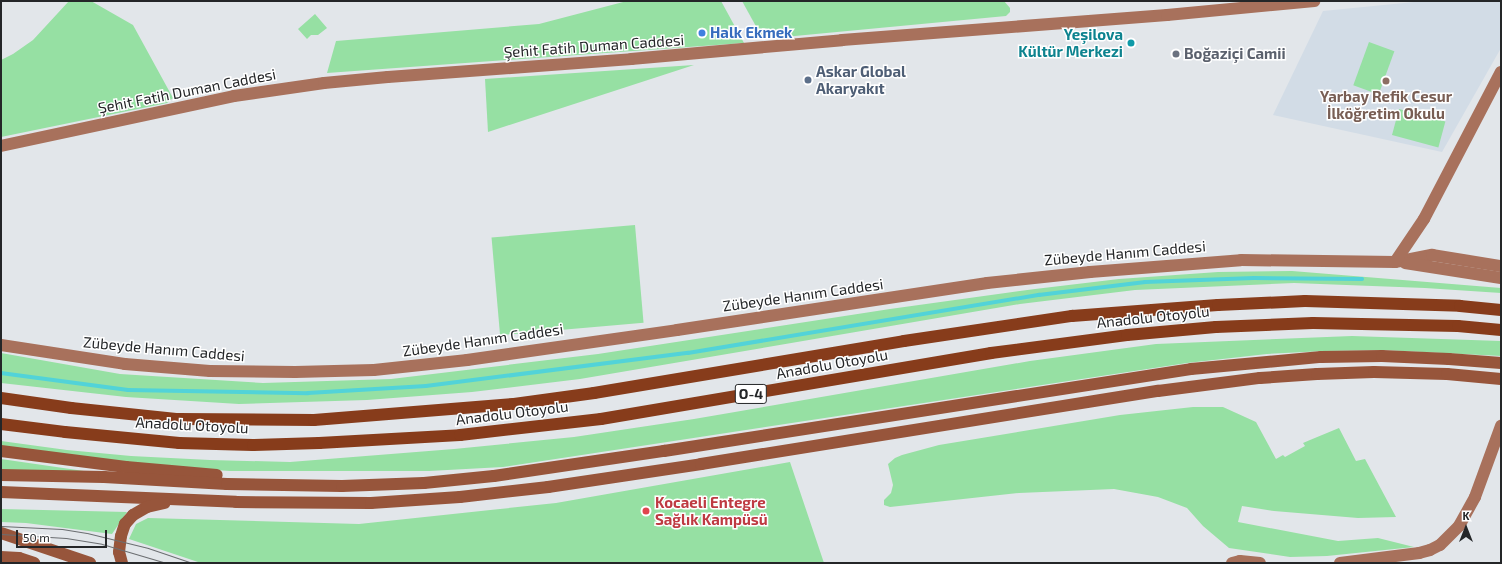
<!DOCTYPE html>
<meta charset="utf-8">
<style>
body{margin:0}
#map{position:relative;width:1502px;height:564px;overflow:hidden;background:#e2e6ea;font-family:"Exo 2",sans-serif}
div>[style]{position:absolute}
[style*='--x']{left:calc(var(--x)*1px);top:calc(var(--y)*1px);width:calc(var(--w)*1px);rotate:calc(var(--a)*1deg)}
.built>*{inset:0;background:#d2dce6}
.green>*{inset:0;background:#96e0a3;transform-origin:0 0}
.stream>*{height:3.5px;margin:-1.75px;padding:0 1.75px;transform-origin:1.75px;border-radius:1.75px;background:#52d3d8}
.secondary>*{height:12px;margin:-6px;padding:0 6px;transform-origin:6px;border-radius:6px;background:#a8715c}
.primary>*{height:12px;margin:-6px;padding:0 6px;transform-origin:6px;border-radius:6px;background:#97553b}
.highway>*{height:12px;margin:-6px;padding:0 6px;transform-origin:6px;border-radius:6px;background:#873c1b}
.tram>*{height:1px;margin:-0.5px;padding:0 0.5px;transform-origin:0.5px;border-radius:0.5px;background:#6b6e71}
.dots>*{width:11px;height:11px;translate:-50% -50%;box-sizing:border-box;border:2px solid #fff;border-radius:50%}
span{translate:-50% -50%;white-space:nowrap;text-align:center;line-height:1.15;-webkit-text-stroke:3px #fff;paint-order:stroke}
.shield-label span{padding:1px 3px;background:#fff;border:1px solid;border-radius:3px;-webkit-text-stroke-width:0}
.shield-label{font-size:14px;color:#242628;font-weight:700}
.shop-label{font-size:15px;color:#366cbe;font-weight:700}
.left{translate:0 -50%;text-align:left}
.culture-label{font-size:15px;color:#0d838f;font-weight:700}
.right{translate:-100% -50%;text-align:right}
.street-label{font-size:15px;color:#242628}
.worship-label{font-size:15px;color:#5b616d;font-weight:700}
.service-label{font-size:15px;color:#4e5e75;font-weight:700}
.education-label{font-size:15px;color:#785e54;font-weight:700}
.health-label{font-size:15px;color:#be3a42;font-weight:700}
.frame{position:absolute;inset:0;border:2px solid #242628;pointer-events:none}
.north{position:absolute;left:1446px;top:508px;width:40px;height:40px;-webkit-text-stroke:3px #fff;paint-order:stroke;rotate:0deg;font-size:11px;font-weight:700;line-height:16px;text-align:center;color:#242628}
.north::after{content:'';display:block;margin:auto;width:14px;height:18px;background:#242628;clip-path:polygon(50% 0,100% 100%,50% 72%,0 100%)}
.scale{position:absolute;left:16px;top:530px;width:91px;height:18px;box-sizing:border-box;border:2px solid #242628;border-top:0;padding-left:5px;font-size:12px;line-height:14px;white-space:nowrap;color:#242628;-webkit-text-stroke:3px #fff;paint-order:stroke}
</style>
<div id="map">
<div class="built">
<div style="clip-path:polygon(1424px 1px,1501px 1px,1501px 48px,1442px 152px,1273px 115px,1323px 11px)"></div>
</div>
<div class="green">
<div style="clip-path:polygon(69px 1px,91px 1px,133px 25px,173px 98px,167px 103px,1px 137px,1px 60px,13px 54px,33px 40px)"></div>
<div style="clip-path:polygon(627px 1px,721px 1px,744px 43px,327px 73px,336px 41px,539px 24px)"></div>
<div style="clip-path:polygon(742px 1px,1004px 1px,1010px 8px,1010px 12px,1006px 16px,763px 39px)"></div>
<div style="clip-path:polygon(315px 14px,327px 28px,318px 35px,311px 35px,307px 39px,298px 29px)"></div>
<div style="left:1369px;top:42px;width:27px;height:46px;rotate:20deg"></div>
<div style="clip-path:polygon(694px 65px,488px 132px,485px 79px)"></div>
<div style="left:1399px;top:109px;width:48px;height:27px;rotate:15deg"></div>
<div style="left:635px;top:225px;width:98px;height:144px;rotate:85deg"></div>
<div style="clip-path:polygon(1292px 271px,1501px 288px,1501px 293px,1425px 288px,1294px 283px,1135px 290px,1020px 304px,580px 379px,472px 392px,367px 400px,239px 404px,126px 397px,1px 383px,1px 353px,120px 374px,263px 383px,391px 379px,598px 354px,890px 309px,1035px 289px,1119px 279px,1218px 272px)"></div>
<div style="clip-path:polygon(1352px 336px,1501px 341px,1501px 356px,1384px 350px,1324px 351px,1267px 354px,1187px 363px,503px 467px,429px 471px,230px 471px,125px 464px,1px 449px,1px 441px,67px 450px,131px 456px,210px 460px,290px 462px,454px 449px,574px 437px,694px 419px,1030px 361px,1156px 344px)"></div>
<div style="clip-path:polygon(1193px 407px,1223px 407px,1256px 422px,1276px 459px,1283px 455px,1285px 457px,1305px 446px,1303px 443px,1310px 440px,1339px 428px,1356px 461px,1365px 459px,1396px 517px,1358px 518px,1274px 511px,1242px 506px,1238px 522px,1338px 541px,1378px 538px,1414px 547px,1327px 556px,1290px 557px,1229px 548px,1203px 526px,1187px 508px,1158px 497px,1114px 489px,1019px 493px,890px 507px,884px 505px,884px 500px,891px 493px,893px 485px,888px 464px,895px 458px,902px 455px,939px 445px,1120px 415px)"></div>
<div style="clip-path:polygon(1px 459px,77px 470px,103px 474px,1px 471px)"></div>
<div style="clip-path:polygon(790px 462px,824px 563px,201px 563px,129px 539px,136px 524px,148px 518px,359px 524px,556px 503px)"></div>
<div style="clip-path:polygon(1px 509px,127px 512px,112px 534px,26px 523px,1px 522px)"></div>
</div>
<div class="stream">
<div style="--x:1;--y:373;--w:128;--a:7.6"></div>
<div style="--x:128;--y:390;--w:180;--a:1"></div>
<div style="--x:308;--y:393;--w:118;--a:-3.4"></div>
<div style="--x:426;--y:386;--w:264;--a:-7.2"></div>
<div style="--x:688;--y:353;--w:356;--a:-9.4"></div>
<div style="--x:1039;--y:295;--w:107;--a:-7"></div>
<div style="--x:1145;--y:282;--w:109;--a:-2.1"></div>
<div style="--x:1254;--y:278;--w:108;--a:0.5"></div>
</div>
<div class="secondary">
<div style="--x:1;--y:146;--w:238;--a:-12.1"></div>
<div style="--x:234;--y:96;--w:91;--a:-8.2"></div>
<div style="--x:324;--y:83;--w:64;--a:-5.4"></div>
<div style="--x:388;--y:77;--w:244;--a:-4.2"></div>
<div style="--x:631;--y:59;--w:212;--a:-5.1"></div>
<div style="--x:842;--y:40;--w:326;--a:-4.4"></div>
<div style="--x:1167;--y:15;--w:148;--a:-5.4"></div>
<div style="--x:1395;--y:262;--w:38;--a:-11"></div>
<div style="--x:1432;--y:255;--w:70;--a:9.1"></div>
<div style="--x:1405;--y:263;--w:97;--a:8.9"></div>
<div style="--x:1;--y:345;--w:125;--a:8.7"></div>
<div style="--x:125;--y:364;--w:85;--a:4.7"></div>
<div style="--x:210;--y:371;--w:85;--a:0.7"></div>
<div style="--x:295;--y:372;--w:79;--a:-1.5"></div>
<div style="--x:374;--y:370;--w:94;--a:-6.1"></div>
<div style="--x:467;--y:360;--w:212;--a:-8.1"></div>
<div style="--x:677;--y:330;--w:314;--a:-8.6"></div>
<div style="--x:987;--y:283;--w:104;--a:-6.1"></div>
<div style="--x:1090;--y:272;--w:151;--a:-4.5"></div>
<div style="--x:1241;--y:260;--w:154;--a:0.7"></div>
<div style="--x:1395;--y:262;--w:52;--a:-56"></div>
<div style="--x:1424;--y:219;--w:166;--a:-62.4"></div>
<div style="--x:1232;--y:563;--w:8;--a:-14"></div>
<div style="--x:1240;--y:561;--w:20;--a:6"></div>
<div style="--x:1340;--y:563;--w:80;--a:-7.2"></div>
<div style="--x:1419;--y:553;--w:11;--a:-15"></div>
<div style="--x:1430;--y:550;--w:11;--a:-27"></div>
<div style="--x:1440;--y:545;--w:27;--a:-45"></div>
<div style="--x:1459;--y:526;--w:33;--a:-61"></div>
<div style="--x:1475;--y:497;--w:76;--a:-69.9"></div>
</div>
<div class="primary">
<div style="--x:1;--y:451;--w:126;--a:7.3"></div>
<div style="--x:126;--y:467;--w:91;--a:5"></div>
<div style="--x:1;--y:475;--w:103;--a:1.1"></div>
<div style="--x:104;--y:477;--w:123;--a:3.3"></div>
<div style="--x:227;--y:484;--w:115;--a:1"></div>
<div style="--x:342;--y:486;--w:82;--a:-2.1"></div>
<div style="--x:424;--y:483;--w:70;--a:-5.7"></div>
<div style="--x:494;--y:476;--w:172;--a:-8.4"></div>
<div style="--x:664;--y:451;--w:533;--a:-8.84"></div>
<div style="--x:1191;--y:369;--w:131;--a:-5.3"></div>
<div style="--x:1321;--y:357;--w:61;--a:-0.9"></div>
<div style="--x:1382;--y:356;--w:67;--a:2.6"></div>
<div style="--x:1449;--y:359;--w:52;--a:4.4"></div>
<div style="--x:1;--y:492;--w:235;--a:2.4"></div>
<div style="--x:236;--y:502;--w:135;--a:0.4"></div>
<div style="--x:371;--y:503;--w:89;--a:-3.9"></div>
<div style="--x:460;--y:497;--w:89;--a:-6.5"></div>
<div style="--x:548;--y:487;--w:155;--a:-8.5"></div>
<div style="--x:701;--y:464;--w:463;--a:-9.1"></div>
<div style="--x:1158;--y:391;--w:103;--a:-7.3"></div>
<div style="--x:1260;--y:378;--w:57;--a:-4"></div>
<div style="--x:1317;--y:374;--w:57;--a:-2"></div>
<div style="--x:1374;--y:372;--w:73;--a:1.6"></div>
<div style="--x:1447;--y:374;--w:54;--a:5.3"></div>
<div style="--x:1;--y:533;--w:94;--a:18.6"></div>
<div style="--x:1;--y:557;--w:18;--a:3"></div>
<div style="--x:19;--y:558;--w:16;--a:18"></div>
<div style="--x:122;--y:563;--w:11;--a:-105"></div>
<div style="--x:119;--y:552;--w:16;--a:-83"></div>
<div style="--x:121;--y:536;--w:13;--a:-72"></div>
<div style="--x:125;--y:524;--w:12;--a:-48"></div>
<div style="--x:133;--y:515;--w:16;--a:-30"></div>
<div style="--x:147;--y:507;--w:18;--a:-13"></div>
</div>
<div class="highway">
<div style="--x:1;--y:398;--w:71;--a:8.1"></div>
<div style="--x:71;--y:408;--w:108;--a:5.9"></div>
<div style="--x:178;--y:419;--w:136;--a:0.4"></div>
<div style="--x:314;--y:420;--w:201;--a:-4.6"></div>
<div style="--x:514;--y:404;--w:81;--a:-7.8"></div>
<div style="--x:594;--y:393;--w:314;--a:-9.5"></div>
<div style="--x:904;--y:341;--w:170;--a:-8.5"></div>
<div style="--x:1072;--y:316;--w:146;--a:-4.3"></div>
<div style="--x:1218;--y:305;--w:87;--a:-2.6"></div>
<div style="--x:1305;--y:301;--w:155;--a:1.8"></div>
<div style="--x:1460;--y:306;--w:41;--a:5.6"></div>
<div style="--x:1;--y:424;--w:64;--a:7.1"></div>
<div style="--x:65;--y:432;--w:115;--a:5.5"></div>
<div style="--x:179;--y:443;--w:74;--a:1.5"></div>
<div style="--x:253;--y:445;--w:66;--a:-1.7"></div>
<div style="--x:319;--y:443;--w:141;--a:-3.2"></div>
<div style="--x:460;--y:435;--w:142;--a:-6.5"></div>
<div style="--x:601;--y:419;--w:396;--a:-9.6"></div>
<div style="--x:991;--y:353;--w:137;--a:-7.5"></div>
<div style="--x:1127;--y:335;--w:89;--a:-5.1"></div>
<div style="--x:1216;--y:327;--w:97;--a:-2.4"></div>
<div style="--x:1313;--y:323;--w:145;--a:1.2"></div>
<div style="--x:1458;--y:326;--w:43;--a:5.3"></div>
</div>
<div class="tram">
<div style="--x:1;--y:526;--w:61;--a:2.8"></div>
<div style="--x:62;--y:529;--w:25;--a:9"></div>
<div style="--x:87;--y:533;--w:63;--a:13.8"></div>
<div style="--x:148;--y:548;--w:46;--a:18.8"></div>
<div style="--x:1;--y:534;--w:65;--a:3.5"></div>
<div style="--x:66;--y:538;--w:36;--a:9"></div>
<div style="--x:102;--y:544;--w:67;--a:16.5"></div>
</div>
<div class="dots">
<div style="left:702px;top:33px;background:#3f7fe0"></div>
<div style="left:1131px;top:43px;background:#0f9aa8"></div>
<div style="left:1176px;top:54px;background:#6b7280"></div>
<div style="left:808px;top:80px;background:#5c6f8a"></div>
<div style="left:1386px;top:81px;background:#8d6e63"></div>
<div style="left:646px;top:511px;background:#e0444e"></div>
</div>
<div class="shield-label">
<span style="left:751px;top:394px">O-4</span>
</div>
<div class="shop-label">
<span class="left" style="left:710px;top:33px">Halk Ekmek</span>
</div>
<div class="culture-label">
<span class="right" style="left:1123px;top:43px">Yeşilova<br>Kültür Merkezi</span>
</div>
<div class="street-label">
<span style="left:594px;top:46px;rotate:-4deg">Şehit Fatih Duman Caddesi</span>
<span style="left:187px;top:91px;rotate:-11deg">Şehit Fatih Duman Caddesi</span>
<span style="left:1125px;top:253px;rotate:-5deg">Zübeyde Hanım Caddesi</span>
<span style="left:803px;top:295px;rotate:-8deg">Zübeyde Hanım Caddesi</span>
<span style="left:1153px;top:317px;rotate:-6deg">Anadolu Otoyolu</span>
<span style="left:483px;top:340px;rotate:-8deg">Zübeyde Hanım Caddesi</span>
<span style="left:164px;top:349px;rotate:5deg">Zübeyde Hanım Caddesi</span>
<span style="left:832px;top:364px;rotate:-10deg">Anadolu Otoyolu</span>
<span style="left:512px;top:413px;rotate:-7deg">Anadolu Otoyolu</span>
<span style="left:192px;top:425px;rotate:3deg">Anadolu Otoyolu</span>
</div>
<div class="worship-label">
<span class="left" style="left:1184px;top:54px">Boğaziçi Camii</span>
</div>
<div class="service-label">
<span class="left" style="left:816px;top:80px">Askar Global<br>Akaryakıt</span>
</div>
<div class="education-label">
<span style="left:1386px;top:105px">Yarbay Refik Cesur<br>İlköğretim Okulu</span>
</div>
<div class="health-label">
<span class="left" style="left:655px;top:511px">Kocaeli Entegre<br>Sağlık Kampüsü</span>
</div>
<div class="frame"></div>
<div class="north">K</div>
<div class="scale">50 m</div>
</div>
